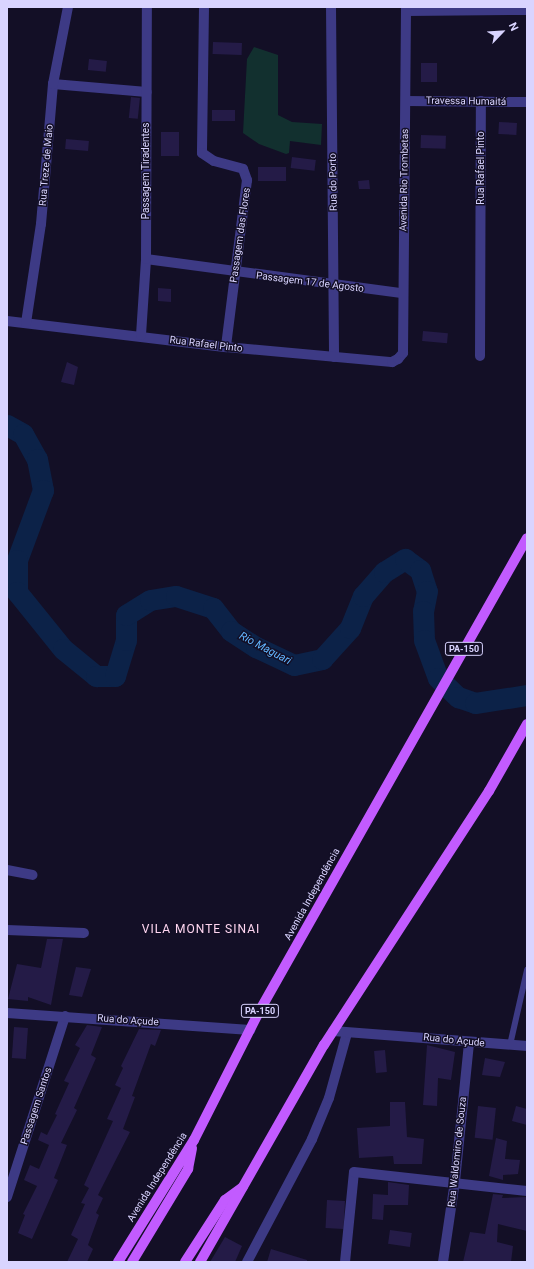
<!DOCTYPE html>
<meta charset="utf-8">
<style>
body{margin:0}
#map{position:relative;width:534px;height:1269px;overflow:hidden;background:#130f26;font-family:Roboto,sans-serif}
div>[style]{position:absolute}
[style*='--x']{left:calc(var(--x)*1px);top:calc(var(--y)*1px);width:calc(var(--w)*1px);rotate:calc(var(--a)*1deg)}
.green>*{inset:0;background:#12302f}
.river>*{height:21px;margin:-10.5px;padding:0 10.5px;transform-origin:10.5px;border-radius:10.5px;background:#0c2248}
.building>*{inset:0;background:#241b47;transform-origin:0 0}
.service>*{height:6px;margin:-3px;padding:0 3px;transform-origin:3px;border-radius:3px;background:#3d3a85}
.minor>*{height:10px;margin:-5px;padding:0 5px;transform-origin:5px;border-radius:5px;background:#3d3a85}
.tertiary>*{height:10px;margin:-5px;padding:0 5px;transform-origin:5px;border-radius:5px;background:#3d3a85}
.primary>*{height:10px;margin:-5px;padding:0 5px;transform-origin:5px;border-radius:5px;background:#c25bff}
span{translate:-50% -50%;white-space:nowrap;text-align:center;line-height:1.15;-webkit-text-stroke:3px #130f26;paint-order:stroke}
.shield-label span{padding:1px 3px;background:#130f26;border:1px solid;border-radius:3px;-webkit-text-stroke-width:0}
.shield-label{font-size:9px;color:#d9d4ff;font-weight:700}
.street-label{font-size:10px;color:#d9d4ff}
.water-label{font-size:11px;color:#62b6ff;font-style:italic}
.quarter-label{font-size:12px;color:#ffd6f0;letter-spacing:1px}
.frame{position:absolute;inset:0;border:8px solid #d9d4ff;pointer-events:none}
.north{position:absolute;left:482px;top:12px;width:40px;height:40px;-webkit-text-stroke:3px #130f26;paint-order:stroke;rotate:65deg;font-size:11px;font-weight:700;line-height:16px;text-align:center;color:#d9d4ff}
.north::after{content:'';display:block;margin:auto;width:14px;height:18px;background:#d9d4ff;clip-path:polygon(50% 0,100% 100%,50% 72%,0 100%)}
</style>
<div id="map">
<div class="green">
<div style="clip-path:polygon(254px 47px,278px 55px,278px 115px,292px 122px,322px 124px,321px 145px,290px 141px,289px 153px,286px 154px,259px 144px,243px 133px,247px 59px)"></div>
</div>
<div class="river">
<div style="--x:7;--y:425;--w:18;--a:29"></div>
<div style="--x:23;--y:434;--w:29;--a:61"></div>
<div style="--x:37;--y:459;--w:32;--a:79"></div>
<div style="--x:43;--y:490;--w:75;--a:110.4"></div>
<div style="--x:17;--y:560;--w:32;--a:90"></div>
<div style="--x:17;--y:592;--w:73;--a:51.1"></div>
<div style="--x:63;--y:649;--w:43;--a:39.3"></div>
<div style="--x:96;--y:676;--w:19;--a:0"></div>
<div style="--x:115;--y:676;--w:38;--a:-73"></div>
<div style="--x:126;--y:640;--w:25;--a:-90"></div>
<div style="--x:126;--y:615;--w:28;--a:-32"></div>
<div style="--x:150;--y:600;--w:26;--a:-9"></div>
<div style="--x:176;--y:596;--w:39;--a:18"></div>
<div style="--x:213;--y:608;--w:29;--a:52"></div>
<div style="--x:231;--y:631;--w:30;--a:33"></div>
<div style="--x:256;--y:647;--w:42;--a:25.3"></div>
<div style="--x:294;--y:665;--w:29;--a:-12"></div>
<div style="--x:322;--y:659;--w:42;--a:-47.9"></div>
<div style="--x:350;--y:628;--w:35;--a:-68"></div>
<div style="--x:363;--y:596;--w:32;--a:-49"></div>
<div style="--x:384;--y:572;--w:25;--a:-32"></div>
<div style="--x:405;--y:559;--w:19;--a:36"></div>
<div style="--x:420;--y:570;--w:22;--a:72"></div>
<div style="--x:427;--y:591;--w:20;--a:101"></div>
<div style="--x:423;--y:611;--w:29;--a:88"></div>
<div style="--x:424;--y:640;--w:40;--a:69.8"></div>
<div style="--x:438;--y:678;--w:28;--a:44"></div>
<div style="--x:458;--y:697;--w:18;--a:19"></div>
<div style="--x:475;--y:703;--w:53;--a:-8.7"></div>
</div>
<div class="building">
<div style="left:213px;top:42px;width:29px;height:12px;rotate:2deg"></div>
<div style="left:89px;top:59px;width:18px;height:11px;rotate:6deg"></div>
<div style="left:421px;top:63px;width:16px;height:19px"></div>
<div style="left:131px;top:97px;width:9px;height:21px;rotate:6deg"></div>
<div style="left:212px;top:110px;width:23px;height:11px"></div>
<div style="left:499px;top:122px;width:18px;height:12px;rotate:3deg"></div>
<div style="left:161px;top:132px;width:18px;height:24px"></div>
<div style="left:421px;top:135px;width:25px;height:13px;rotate:2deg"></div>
<div style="left:66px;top:139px;width:23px;height:10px;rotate:5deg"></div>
<div style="left:292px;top:157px;width:24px;height:11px;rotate:7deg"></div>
<div style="left:258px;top:167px;width:28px;height:14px"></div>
<div style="clip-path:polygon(369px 180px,370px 189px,359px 189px,358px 181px)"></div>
<div style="clip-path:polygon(158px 288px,171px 289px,171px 302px,158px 301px)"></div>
<div style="left:423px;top:331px;width:25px;height:10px;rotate:5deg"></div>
<div style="clip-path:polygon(67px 362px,78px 367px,74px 385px,61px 382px)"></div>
<div style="clip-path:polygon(47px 939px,63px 939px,51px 1005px,28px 997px,28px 1001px,8px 999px,17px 964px,41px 968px)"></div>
<div style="clip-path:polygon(76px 967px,91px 969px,82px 997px,69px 995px)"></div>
<div style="clip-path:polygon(87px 1025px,102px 1027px,91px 1055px,96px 1058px,74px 1108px,77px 1110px,61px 1143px,67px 1145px,54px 1178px,58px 1180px,32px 1239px,18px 1233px,25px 1215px,23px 1214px,37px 1186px,24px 1180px,30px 1165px,39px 1169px,47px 1150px,49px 1145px,38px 1140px,41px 1132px,47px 1135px,57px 1115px,55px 1114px,69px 1083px,64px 1081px,80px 1048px,75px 1045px)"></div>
<div style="left:14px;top:1027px;width:14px;height:31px;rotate:4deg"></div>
<div style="clip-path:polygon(139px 1029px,161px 1030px,155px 1046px,151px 1044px,132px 1096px,135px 1097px,123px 1129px,130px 1132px,98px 1195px,103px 1198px,96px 1213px,99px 1215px,88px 1245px,93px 1249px,87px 1262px,67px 1262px,78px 1239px,71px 1235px,85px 1204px,81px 1203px,89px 1188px,84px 1185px,113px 1121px,107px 1119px,121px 1088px,115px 1085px,123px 1068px,121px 1066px)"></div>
<div style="clip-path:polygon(427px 1045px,455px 1052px,451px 1080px,438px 1078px,437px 1106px,423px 1105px)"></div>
<div style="left:385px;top:1050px;width:22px;height:11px;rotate:85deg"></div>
<div style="clip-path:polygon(485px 1058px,505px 1062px,500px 1077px,482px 1075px)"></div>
<div style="clip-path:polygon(390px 1102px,405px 1102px,407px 1137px,424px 1139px,422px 1164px,394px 1164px,393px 1156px,359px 1158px,357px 1128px,390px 1126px)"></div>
<div style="left:478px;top:1106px;width:18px;height:32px;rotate:6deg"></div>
<div style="clip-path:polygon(516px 1106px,527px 1109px,527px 1125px,512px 1121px)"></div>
<div style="clip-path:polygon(496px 1138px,507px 1141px,505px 1159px,520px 1160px,518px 1174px,503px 1175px,503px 1180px,489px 1176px)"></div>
<div style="clip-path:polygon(388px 1182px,409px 1185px,408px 1205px,384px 1205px,383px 1220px,372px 1219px,373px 1194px,388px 1195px)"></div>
<div style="clip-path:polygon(493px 1194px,503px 1195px,502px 1198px,527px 1197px,527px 1231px,498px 1224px,497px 1242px,513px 1246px,511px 1262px,463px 1262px,470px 1232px,485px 1234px)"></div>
<div style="left:327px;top:1200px;width:18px;height:28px;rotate:3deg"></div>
<div style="left:390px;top:1230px;width:22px;height:14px;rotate:8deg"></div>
<div style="clip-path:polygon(225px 1237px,242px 1246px,235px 1262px,210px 1262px)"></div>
<div style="clip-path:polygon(271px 1249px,307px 1260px,307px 1262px,267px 1262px)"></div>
</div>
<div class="service">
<div style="--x:510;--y:1045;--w:77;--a:-77.2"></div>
</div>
<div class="minor">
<div style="--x:204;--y:7;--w:146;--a:90.8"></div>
<div style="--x:202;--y:153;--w:14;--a:34"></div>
<div style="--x:214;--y:161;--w:30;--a:15"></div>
<div style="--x:243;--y:169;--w:12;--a:70"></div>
<div style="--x:247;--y:180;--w:168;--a:97.2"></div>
<div style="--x:331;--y:7;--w:350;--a:89.5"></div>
<div style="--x:406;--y:11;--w:121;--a:-0.5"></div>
<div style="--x:53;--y:84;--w:94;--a:4.9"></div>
<div style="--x:406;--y:101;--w:121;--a:0.5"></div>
<div style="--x:146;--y:259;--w:258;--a:7.6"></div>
<div style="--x:7;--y:321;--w:221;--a:6.8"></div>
<div style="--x:226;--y:347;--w:167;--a:5.2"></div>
<div style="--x:392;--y:362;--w:7;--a:-27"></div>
<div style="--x:398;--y:359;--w:8;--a:-50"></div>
<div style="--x:403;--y:353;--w:346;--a:-89.5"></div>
<div style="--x:26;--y:323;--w:100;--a:-81.4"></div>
<div style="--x:41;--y:224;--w:141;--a:-85.1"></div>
<div style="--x:53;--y:84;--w:78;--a:-79"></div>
<div style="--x:141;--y:335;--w:76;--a:-86.2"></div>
<div style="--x:146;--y:259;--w:252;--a:-89.8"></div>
<div style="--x:480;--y:356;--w:255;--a:-89.8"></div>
<div style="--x:7;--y:870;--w:26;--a:11"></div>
<div style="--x:7;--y:930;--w:77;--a:2.2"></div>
<div style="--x:7;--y:1197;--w:190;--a:-72.2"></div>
<div style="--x:247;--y:1262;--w:139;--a:-62.1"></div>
<div style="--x:312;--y:1139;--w:44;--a:-67.5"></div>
<div style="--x:329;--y:1098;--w:67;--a:-74.5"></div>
<div style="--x:345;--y:1262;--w:90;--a:-84.3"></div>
<div style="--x:354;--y:1172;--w:174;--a:6.3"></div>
<div style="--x:443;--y:1262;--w:82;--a:-81.6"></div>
<div style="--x:455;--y:1181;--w:139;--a:-84.2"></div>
</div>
<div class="tertiary">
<div style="--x:7;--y:1013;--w:244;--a:4"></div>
<div style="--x:333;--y:1031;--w:195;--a:4.4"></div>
</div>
<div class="primary">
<div style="--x:118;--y:1262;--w:144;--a:-58.1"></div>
<div style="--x:194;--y:1140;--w:146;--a:-63.1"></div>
<div style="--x:260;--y:1010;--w:542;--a:-60.5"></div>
<div style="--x:132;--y:1262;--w:109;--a:-58.9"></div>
<div style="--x:188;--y:1169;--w:21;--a:-79"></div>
<div style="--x:185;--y:1262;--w:74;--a:-57.2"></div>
<div style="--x:225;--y:1200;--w:22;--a:-36"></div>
<div style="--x:200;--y:1262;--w:250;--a:-60.3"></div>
<div style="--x:324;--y:1045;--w:303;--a:-57"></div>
<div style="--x:489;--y:791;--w:77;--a:-60.4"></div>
</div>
<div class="shield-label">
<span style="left:464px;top:649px">PA-150</span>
<span style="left:260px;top:1011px">PA-150</span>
</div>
<div class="street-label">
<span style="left:466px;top:101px;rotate:1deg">Travessa Humaitá</span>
<span style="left:46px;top:165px;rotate:-85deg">Rua Treze de Maio</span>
<span style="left:481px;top:168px;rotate:-90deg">Rua Rafael Pinto</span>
<span style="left:146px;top:171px;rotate:-90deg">Passagem Tiradentes</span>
<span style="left:404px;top:180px;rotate:-89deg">Avenida Rio Trombetas</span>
<span style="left:333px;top:182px;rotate:-91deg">Rua do Porto</span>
<span style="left:240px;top:235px;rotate:-82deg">Passagem das Flores</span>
<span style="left:310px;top:282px;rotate:7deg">Passagem 17 de Agosto</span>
<span style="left:206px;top:344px;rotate:7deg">Rua Rafael Pinto</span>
<span style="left:312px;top:894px;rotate:-61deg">Avenida Independência</span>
<span style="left:128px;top:1020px;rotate:4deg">Rua do Açude</span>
<span style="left:454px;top:1040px;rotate:6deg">Rua do Açude</span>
<span style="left:36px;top:1106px;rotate:-72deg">Passagem Santos</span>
<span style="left:457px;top:1152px;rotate:-84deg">Rua Waldomiro de Souza</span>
<span style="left:157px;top:1177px;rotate:-58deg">Avenida Independência</span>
</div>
<div class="water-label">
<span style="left:265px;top:649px;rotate:28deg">Rio Maguari</span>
</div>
<div class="quarter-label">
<span style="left:201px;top:930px">VILA MONTE SINAI</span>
</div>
<div class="frame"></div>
<div class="north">N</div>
</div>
